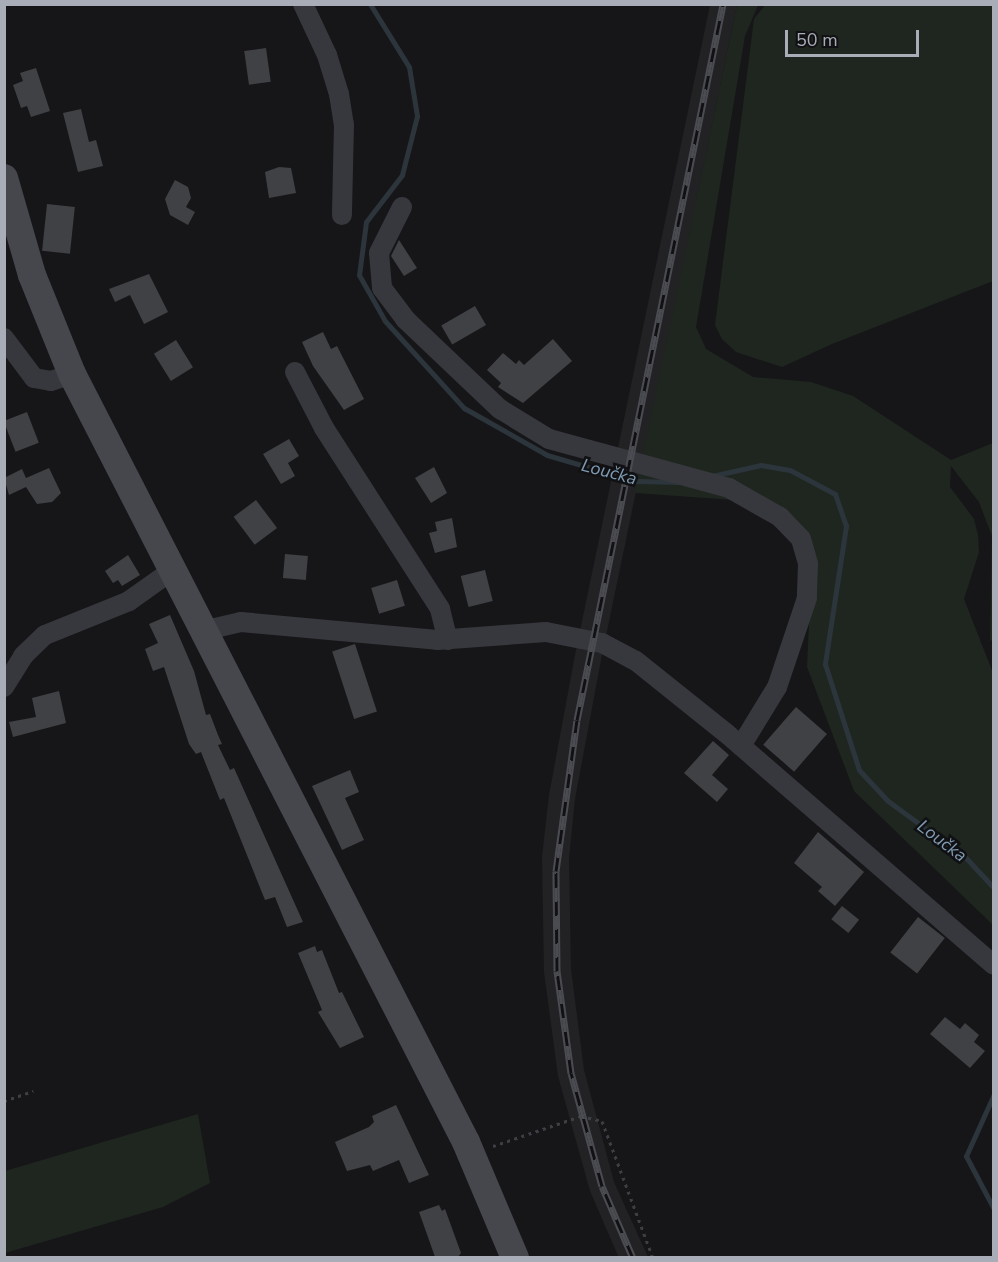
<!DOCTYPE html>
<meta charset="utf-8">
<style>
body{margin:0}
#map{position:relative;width:998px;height:1262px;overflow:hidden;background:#161618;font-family:"Nunito Sans",sans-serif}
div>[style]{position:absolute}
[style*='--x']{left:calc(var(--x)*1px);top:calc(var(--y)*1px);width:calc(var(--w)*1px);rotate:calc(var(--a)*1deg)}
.built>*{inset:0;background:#222225}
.green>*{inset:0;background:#1e261f}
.stream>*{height:5px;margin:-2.5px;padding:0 2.5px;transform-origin:2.5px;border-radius:2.5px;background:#2c353c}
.building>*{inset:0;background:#404145;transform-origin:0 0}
.path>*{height:3px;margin-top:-1.5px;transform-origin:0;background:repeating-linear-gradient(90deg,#3d3f44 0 3px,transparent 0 7.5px)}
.street>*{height:20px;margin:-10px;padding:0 10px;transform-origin:10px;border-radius:10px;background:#37383d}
.secondary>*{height:28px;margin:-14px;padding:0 14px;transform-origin:14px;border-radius:14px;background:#45474d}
.rail>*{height:7px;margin-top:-3.5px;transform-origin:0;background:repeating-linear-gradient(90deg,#111113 0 14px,#4a4c52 0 28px);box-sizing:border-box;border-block:2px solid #4a4c52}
span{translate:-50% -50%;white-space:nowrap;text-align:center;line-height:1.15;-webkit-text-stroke:5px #111113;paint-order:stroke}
.water-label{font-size:18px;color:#7f9bb3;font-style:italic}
.frame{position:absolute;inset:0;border:6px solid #a8adb8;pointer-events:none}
.scale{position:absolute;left:785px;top:30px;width:134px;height:27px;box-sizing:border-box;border:3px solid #a8adb8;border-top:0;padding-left:8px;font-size:18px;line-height:21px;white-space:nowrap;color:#a8adb8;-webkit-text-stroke:4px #111113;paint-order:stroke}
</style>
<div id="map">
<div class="built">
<div style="clip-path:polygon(710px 5px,737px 5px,601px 660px,575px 799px,569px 858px,571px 969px,584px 1070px,614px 1182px,648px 1257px,619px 1258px,590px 1191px,558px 1076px,544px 972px,542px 857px,549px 795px,575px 655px)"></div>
</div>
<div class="green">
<div style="clip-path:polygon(737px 5px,758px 5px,745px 36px,696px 327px,706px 349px,753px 377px,811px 382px,853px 396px,951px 460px,993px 443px,994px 639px,990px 641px,992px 536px,979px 502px,951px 466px,950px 487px,974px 519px,978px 535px,979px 552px,964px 599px,993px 673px,993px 925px,854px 791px,807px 667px,812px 560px,761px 502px,635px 493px)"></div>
<div style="clip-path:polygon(765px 5px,994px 5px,993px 281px,832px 344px,782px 367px,736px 352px,722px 339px,715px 325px,754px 19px)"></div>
<div style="clip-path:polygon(198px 1114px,210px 1183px,163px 1207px,5px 1253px,5px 1171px)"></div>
</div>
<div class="stream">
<div style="--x:370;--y:4;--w:74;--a:58.2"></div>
<div style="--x:409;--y:67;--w:50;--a:80.7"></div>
<div style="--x:417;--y:116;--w:61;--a:104.3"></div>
<div style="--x:402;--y:175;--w:59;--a:127.5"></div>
<div style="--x:366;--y:222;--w:53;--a:97.5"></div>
<div style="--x:359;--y:275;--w:53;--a:60.5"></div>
<div style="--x:385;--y:321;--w:118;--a:47.8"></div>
<div style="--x:464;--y:408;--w:95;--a:29.5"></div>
<div style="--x:547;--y:455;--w:93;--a:16.3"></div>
<div style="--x:636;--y:481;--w:43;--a:1.3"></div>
<div style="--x:712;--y:476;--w:50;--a:-12.7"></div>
<div style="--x:761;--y:465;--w:29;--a:10"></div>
<div style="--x:790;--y:470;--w:51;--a:28.1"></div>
<div style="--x:835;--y:494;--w:34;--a:71"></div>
<div style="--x:846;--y:526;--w:140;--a:98.7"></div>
<div style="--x:825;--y:664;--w:111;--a:72.2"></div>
<div style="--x:859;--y:770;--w:42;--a:46.9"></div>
<div style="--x:888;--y:801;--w:97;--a:36.2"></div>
<div style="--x:966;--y:858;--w:41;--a:47"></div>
<div style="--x:994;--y:1094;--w:68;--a:114.3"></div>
<div style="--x:966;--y:1156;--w:60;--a:62.2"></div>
</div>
<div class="building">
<div style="left:266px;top:48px;width:34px;height:22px;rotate:82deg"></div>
<div style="clip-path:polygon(36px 68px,50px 111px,31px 117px,27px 106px,21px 108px,13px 85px,23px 81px,20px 73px)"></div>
<div style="clip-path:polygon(81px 109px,89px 142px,96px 140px,103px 166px,78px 172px,63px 113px)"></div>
<div style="clip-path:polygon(279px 167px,291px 168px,296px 193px,269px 198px,265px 172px)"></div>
<div style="clip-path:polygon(175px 180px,188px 187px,191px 198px,186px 207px,195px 212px,188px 225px,170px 215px,165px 199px)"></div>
<div style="left:47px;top:204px;width:28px;height:47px;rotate:6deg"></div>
<div style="clip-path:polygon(399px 240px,417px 268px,404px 276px,391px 256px)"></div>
<div style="clip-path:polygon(149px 274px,168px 312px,144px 324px,130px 295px,115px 302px,109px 289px)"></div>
<div style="left:475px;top:306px;width:22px;height:39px;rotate:60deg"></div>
<div style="clip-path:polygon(323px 332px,331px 349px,337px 346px,364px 399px,344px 410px,313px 366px,302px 342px)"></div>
<div style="clip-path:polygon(553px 339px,572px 361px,523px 403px,498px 387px,501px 383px,487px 370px,503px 353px,516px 364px,519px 360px,524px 365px)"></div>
<div style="left:176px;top:340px;width:32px;height:26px;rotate:58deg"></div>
<div style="left:27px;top:412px;width:33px;height:25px;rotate:69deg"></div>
<div style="clip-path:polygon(289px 439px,299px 456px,288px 463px,295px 476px,281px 484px,263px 454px)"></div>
<div style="clip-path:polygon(434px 467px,447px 493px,431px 503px,415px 478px)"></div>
<div style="clip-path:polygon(49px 468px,61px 493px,52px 502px,37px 504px,26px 487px,9px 495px,4px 478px,22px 469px,26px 478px)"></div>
<div style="left:256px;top:500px;width:35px;height:28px;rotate:53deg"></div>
<div style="clip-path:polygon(452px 518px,457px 547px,435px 553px,429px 533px,437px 531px,435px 522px)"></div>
<div style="left:285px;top:554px;width:23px;height:24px;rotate:5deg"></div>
<div style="clip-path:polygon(128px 555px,140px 575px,122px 586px,118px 580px,113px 583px,105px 571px)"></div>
<div style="left:485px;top:570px;width:32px;height:25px;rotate:76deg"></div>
<div style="left:397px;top:580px;width:27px;height:27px;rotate:73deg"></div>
<div style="clip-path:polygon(170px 615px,194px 671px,206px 715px,210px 714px,218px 735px,222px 744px,218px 745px,230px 770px,234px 768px,303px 922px,287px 927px,275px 897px,265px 900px,224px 798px,220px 800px,201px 752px,196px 754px,189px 744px,164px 667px,153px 671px,145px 649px,158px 643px,149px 624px)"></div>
<div style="left:355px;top:644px;width:71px;height:24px;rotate:72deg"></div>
<div style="clip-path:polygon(59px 691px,66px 723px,13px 737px,9px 722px,36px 717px,32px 698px)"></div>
<div style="left:796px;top:707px;width:41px;height:50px;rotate:41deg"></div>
<div style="clip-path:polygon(713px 741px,729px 755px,712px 775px,728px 789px,717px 802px,684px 773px)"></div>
<div style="clip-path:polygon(350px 770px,359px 792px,345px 798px,364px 840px,342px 850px,312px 786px)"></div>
<div style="clip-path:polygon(818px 832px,864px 872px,835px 906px,818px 891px,822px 887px,794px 863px)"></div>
<div style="left:842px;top:906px;width:22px;height:17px;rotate:39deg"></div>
<div style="left:918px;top:917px;width:34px;height:45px;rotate:38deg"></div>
<div style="clip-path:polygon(315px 946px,317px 952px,322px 950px,339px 993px,342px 992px,364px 1037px,340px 1048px,318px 1012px,322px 1010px,298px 953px)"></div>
<div style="clip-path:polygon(945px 1017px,960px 1029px,965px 1023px,979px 1035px,974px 1042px,985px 1051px,970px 1068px,930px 1034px)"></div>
<div style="clip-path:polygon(396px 1105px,429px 1175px,409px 1183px,399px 1160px,373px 1171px,370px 1165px,347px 1171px,335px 1142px,369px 1127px,374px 1122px,372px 1116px)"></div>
<div style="clip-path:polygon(439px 1205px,442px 1211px,445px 1209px,461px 1253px,458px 1257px,435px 1257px,429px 1240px,419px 1212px)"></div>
</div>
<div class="path">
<div style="--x:4;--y:1101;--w:31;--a:-19"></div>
<div style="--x:493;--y:1146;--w:93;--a:-18.8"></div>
<div style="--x:581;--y:1116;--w:22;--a:13"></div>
<div style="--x:602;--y:1121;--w:146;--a:69.6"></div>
</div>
<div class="street">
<div style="--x:303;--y:4;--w:56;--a:64.8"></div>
<div style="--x:327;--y:55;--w:41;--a:72.9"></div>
<div style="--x:339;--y:94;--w:30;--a:81"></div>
<div style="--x:344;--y:124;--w:91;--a:91.3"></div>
<div style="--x:402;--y:207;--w:51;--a:116.6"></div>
<div style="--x:379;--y:253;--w:35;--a:85"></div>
<div style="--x:382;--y:288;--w:39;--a:53"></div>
<div style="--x:405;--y:319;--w:131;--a:43.5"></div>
<div style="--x:500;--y:409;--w:57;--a:31.5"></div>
<div style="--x:549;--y:439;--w:187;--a:15.2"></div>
<div style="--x:729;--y:488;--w:59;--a:29.6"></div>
<div style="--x:780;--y:517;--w:30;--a:46"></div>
<div style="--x:801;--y:539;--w:26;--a:74"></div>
<div style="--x:808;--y:564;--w:34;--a:92"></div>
<div style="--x:807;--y:598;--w:94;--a:108.6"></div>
<div style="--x:777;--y:687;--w:69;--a:121.4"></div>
<div style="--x:4;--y:338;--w:50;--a:53.1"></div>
<div style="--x:34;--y:378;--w:17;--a:10"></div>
<div style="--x:51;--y:381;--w:22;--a:-18"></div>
<div style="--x:295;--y:372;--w:63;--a:62.6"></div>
<div style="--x:324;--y:428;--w:215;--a:57.3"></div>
<div style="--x:440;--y:609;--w:32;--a:76"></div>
<div style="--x:202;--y:631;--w:40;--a:-13"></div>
<div style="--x:241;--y:622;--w:197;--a:5.2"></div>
<div style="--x:437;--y:640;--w:109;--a:-4.2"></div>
<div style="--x:546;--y:632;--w:57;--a:11.1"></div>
<div style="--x:602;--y:643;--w:38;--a:28"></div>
<div style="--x:636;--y:661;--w:115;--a:38.7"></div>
<div style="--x:726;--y:733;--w:354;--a:40.9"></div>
<div style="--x:4;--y:687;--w:36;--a:-58"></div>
<div style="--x:23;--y:656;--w:30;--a:-44"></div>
<div style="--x:45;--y:635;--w:91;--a:-22"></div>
<div style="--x:129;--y:601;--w:52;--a:-35.5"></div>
</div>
<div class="secondary">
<div style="--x:4;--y:178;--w:101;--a:73.9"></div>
<div style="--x:32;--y:275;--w:107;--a:68"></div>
<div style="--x:72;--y:374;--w:863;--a:62.84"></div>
<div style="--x:466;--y:1142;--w:126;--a:67.1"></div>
</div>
<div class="rail">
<div style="--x:633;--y:1258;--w:78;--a:-113.3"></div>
<div style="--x:602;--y:1186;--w:117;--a:-105.3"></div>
<div style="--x:571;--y:1073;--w:103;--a:-97.8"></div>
<div style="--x:557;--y:971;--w:100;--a:-90.6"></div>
<div style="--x:556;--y:871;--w:152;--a:-82.1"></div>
<div style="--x:577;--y:720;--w:731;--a:-78.47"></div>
</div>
<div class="water-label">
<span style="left:609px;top:472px;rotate:15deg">Loučka</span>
<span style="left:942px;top:841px;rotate:37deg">Loučka</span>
</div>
<div class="frame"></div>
<div class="scale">50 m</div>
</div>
